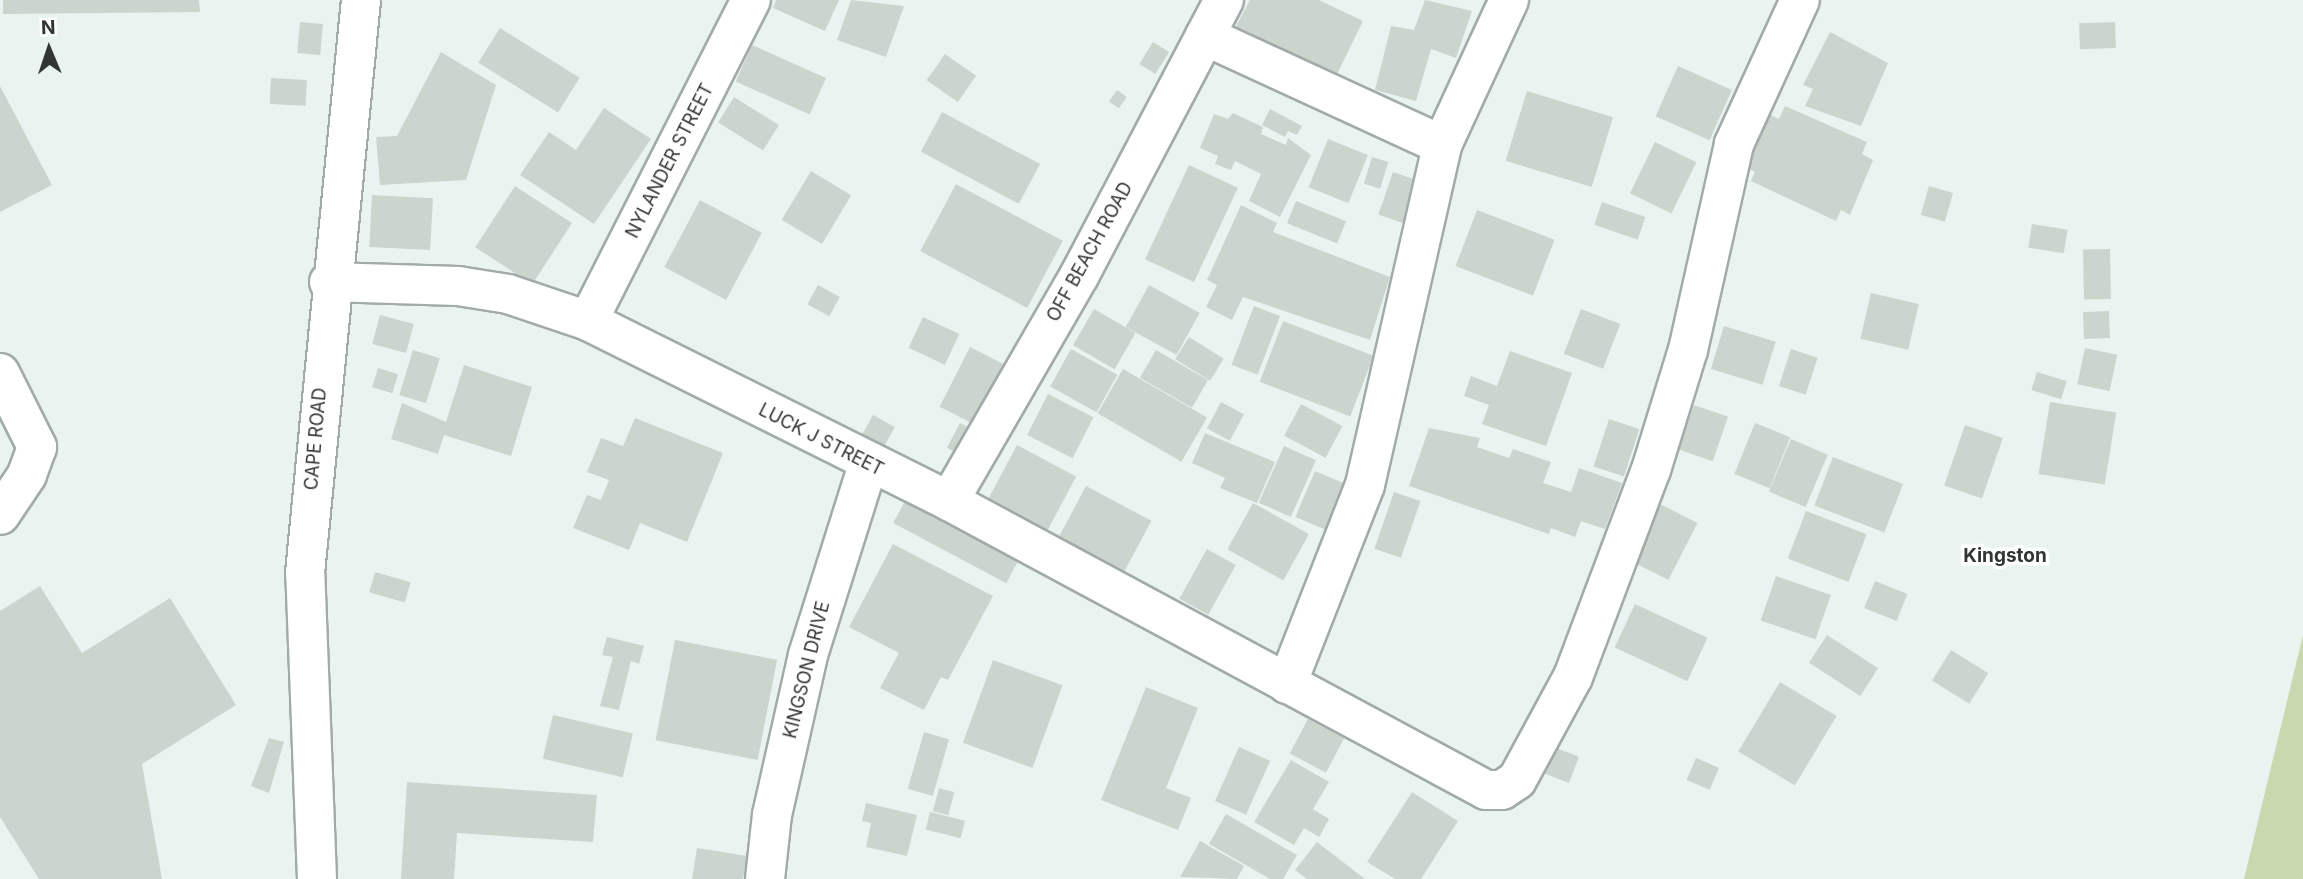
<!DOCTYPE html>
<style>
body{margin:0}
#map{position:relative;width:2303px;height:879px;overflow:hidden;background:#e9f4f1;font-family:Inter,sans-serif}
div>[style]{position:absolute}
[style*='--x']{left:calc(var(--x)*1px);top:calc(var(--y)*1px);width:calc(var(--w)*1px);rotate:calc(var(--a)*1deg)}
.green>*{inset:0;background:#c9d8af}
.building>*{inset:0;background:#ccd4ce;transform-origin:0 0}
.roads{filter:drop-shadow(2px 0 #a1aba8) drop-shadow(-2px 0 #a1aba8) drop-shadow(0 2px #a1aba8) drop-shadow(0 -2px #a1aba8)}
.minor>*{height:38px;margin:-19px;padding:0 19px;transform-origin:19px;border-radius:19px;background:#fff}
span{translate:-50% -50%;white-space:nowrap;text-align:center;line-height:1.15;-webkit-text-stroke:7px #fff;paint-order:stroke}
.street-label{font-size:18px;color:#313534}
.neighbourhood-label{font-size:19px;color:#313534;font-weight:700}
.north{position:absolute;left:14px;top:14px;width:70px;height:70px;-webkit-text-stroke:5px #fff;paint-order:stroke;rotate:358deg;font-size:19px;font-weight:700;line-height:28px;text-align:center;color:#313534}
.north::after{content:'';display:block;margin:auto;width:24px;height:32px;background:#313534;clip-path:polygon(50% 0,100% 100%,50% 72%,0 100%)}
</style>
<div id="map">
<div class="green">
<div style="clip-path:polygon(2303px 635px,2303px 879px,2244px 879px)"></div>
</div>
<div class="building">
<div style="clip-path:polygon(3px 0,199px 0,200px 12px,3px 14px)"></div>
<div style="clip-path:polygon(776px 0,839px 0,825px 31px,773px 8px)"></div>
<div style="clip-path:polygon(851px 0,904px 6px,886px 57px,837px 40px)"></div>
<div style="clip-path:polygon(1250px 0,1319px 0,1363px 21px,1336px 76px,1235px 28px)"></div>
<div style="clip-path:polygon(1425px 0,1472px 11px,1456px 58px,1431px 49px,1416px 101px,1375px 90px,1391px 26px,1414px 30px)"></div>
<div style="left:300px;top:22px;width:23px;height:31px;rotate:5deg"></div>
<div style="left:2115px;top:22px;width:26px;height:36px;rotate:88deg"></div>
<div style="left:500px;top:28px;width:94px;height:41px;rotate:32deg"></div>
<div style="clip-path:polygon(1830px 32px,1888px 63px,1861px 126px,1805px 106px,1813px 89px,1803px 85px)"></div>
<div style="left:1153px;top:42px;width:19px;height:26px;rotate:32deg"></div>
<div style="left:752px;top:45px;width:81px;height:40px;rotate:24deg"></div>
<div style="clip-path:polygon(441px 52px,496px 85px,466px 180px,380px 185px,376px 137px,397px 136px)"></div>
<div style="left:945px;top:54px;width:38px;height:32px;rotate:35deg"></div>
<div style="left:1678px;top:66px;width:59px;height:55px;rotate:24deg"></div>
<div style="left:271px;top:78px;width:36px;height:26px;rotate:3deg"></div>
<div style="clip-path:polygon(0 86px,52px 185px,0 212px)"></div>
<div style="left:1117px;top:90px;width:12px;height:14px;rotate:35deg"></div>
<div style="left:1527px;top:91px;width:90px;height:73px;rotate:17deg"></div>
<div style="left:734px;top:97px;width:53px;height:30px;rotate:32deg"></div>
<div style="clip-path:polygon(1785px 106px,1867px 142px,1862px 154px,1873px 160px,1850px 215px,1841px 210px,1836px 221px,1751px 181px,1755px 172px,1746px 167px,1769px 114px,1779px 119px)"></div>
<div style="clip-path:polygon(604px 108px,651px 139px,594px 224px,520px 175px,549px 132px,576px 150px)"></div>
<div style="clip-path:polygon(1270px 109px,1302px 126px,1297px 135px,1288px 131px,1285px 137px,1262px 125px)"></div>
<div style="left:942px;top:112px;width:111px;height:45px;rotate:28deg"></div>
<div style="clip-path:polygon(1233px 113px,1263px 127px,1261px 134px,1286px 145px,1288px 138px,1311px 155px,1280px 217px,1249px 201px,1261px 174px,1235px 161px,1231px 170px,1215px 164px,1218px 156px,1200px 148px,1214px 114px,1228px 119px)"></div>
<div style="left:1328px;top:139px;width:43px;height:52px;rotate:22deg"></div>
<div style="left:1655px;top:142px;width:46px;height:57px;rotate:26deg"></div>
<div style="left:1372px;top:157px;width:17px;height:28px;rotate:17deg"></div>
<div style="left:1189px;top:165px;width:54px;height:104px;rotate:25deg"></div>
<div style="left:811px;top:171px;width:47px;height:57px;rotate:31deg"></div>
<div style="left:1393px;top:172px;width:28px;height:45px;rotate:19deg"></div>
<div style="left:956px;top:184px;width:121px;height:76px;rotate:28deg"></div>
<div style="left:515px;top:186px;width:68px;height:73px;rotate:33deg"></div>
<div style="left:1929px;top:186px;width:25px;height:30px;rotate:16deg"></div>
<div style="left:372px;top:195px;width:61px;height:52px;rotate:3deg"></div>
<div style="left:700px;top:200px;width:70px;height:76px;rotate:28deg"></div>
<div style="left:1296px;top:201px;width:54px;height:24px;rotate:22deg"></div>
<div style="left:1602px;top:202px;width:46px;height:24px;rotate:19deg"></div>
<div style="clip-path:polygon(1241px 205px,1277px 223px,1273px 232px,1390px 277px,1370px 340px,1243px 297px,1232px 320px,1206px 307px,1217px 285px,1207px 280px)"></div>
<div style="left:1477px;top:210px;width:83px;height:60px;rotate:21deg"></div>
<div style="left:2032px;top:224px;width:36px;height:24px;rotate:9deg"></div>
<div style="left:2110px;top:249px;width:50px;height:27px;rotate:89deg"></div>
<div style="left:818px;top:285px;width:25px;height:22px;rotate:29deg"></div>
<div style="left:1149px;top:285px;width:58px;height:48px;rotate:29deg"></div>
<div style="left:1871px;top:293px;width:49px;height:47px;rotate:13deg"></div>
<div style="left:1254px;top:306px;width:28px;height:63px;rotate:21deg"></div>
<div style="left:1094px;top:309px;width:48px;height:42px;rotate:30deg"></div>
<div style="left:1581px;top:309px;width:42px;height:48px;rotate:21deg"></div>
<div style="left:2109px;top:311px;width:27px;height:26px;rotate:88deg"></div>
<div style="left:380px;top:315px;width:35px;height:30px;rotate:15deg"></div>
<div style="left:923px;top:317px;width:40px;height:34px;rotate:25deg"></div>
<div style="left:1283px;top:321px;width:97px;height:65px;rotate:21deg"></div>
<div style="left:1724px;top:326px;width:54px;height:45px;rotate:17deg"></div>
<div style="left:1189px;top:337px;width:41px;height:26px;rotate:32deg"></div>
<div style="left:970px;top:347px;width:49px;height:67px;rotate:27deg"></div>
<div style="left:2085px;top:348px;width:33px;height:37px;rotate:12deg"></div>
<div style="left:1071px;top:349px;width:53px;height:43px;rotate:29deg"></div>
<div style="left:1791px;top:349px;width:28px;height:39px;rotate:18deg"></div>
<div style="left:413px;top:350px;width:28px;height:47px;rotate:17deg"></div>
<div style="left:1156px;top:350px;width:60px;height:32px;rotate:30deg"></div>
<div style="clip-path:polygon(1510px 351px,1572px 373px,1546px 446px,1482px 424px,1489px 405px,1464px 396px,1471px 376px,1497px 386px)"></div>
<div style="clip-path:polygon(464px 365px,532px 387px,511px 456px,444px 435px,438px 454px,391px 439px,402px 403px,446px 422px)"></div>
<div style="left:378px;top:368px;width:21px;height:20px;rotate:17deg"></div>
<div style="left:1123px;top:369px;width:97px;height:51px;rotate:30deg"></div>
<div style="left:2037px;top:372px;width:31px;height:19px;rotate:17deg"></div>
<div style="left:1048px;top:394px;width:51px;height:46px;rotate:27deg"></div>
<div style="left:1221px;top:402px;width:26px;height:30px;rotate:28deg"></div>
<div style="left:2050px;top:402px;width:67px;height:73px;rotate:9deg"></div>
<div style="left:1301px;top:404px;width:47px;height:36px;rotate:28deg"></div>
<div style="left:1694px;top:405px;width:36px;height:47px;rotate:19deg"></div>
<div style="left:873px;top:415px;width:25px;height:24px;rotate:29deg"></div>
<div style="clip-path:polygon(635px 418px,723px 453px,687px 542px,640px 523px,629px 550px,573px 528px,587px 495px,601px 500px,609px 480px,587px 472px,601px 438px,623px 446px)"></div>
<div style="left:1609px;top:419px;width:32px;height:50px;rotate:18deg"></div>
<div style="left:960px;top:423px;width:24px;height:28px;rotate:28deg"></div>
<div style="left:1755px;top:423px;width:38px;height:55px;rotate:22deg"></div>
<div style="left:1965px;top:425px;width:40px;height:64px;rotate:19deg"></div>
<div style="clip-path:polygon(1429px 428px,1480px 438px,1477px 447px,1509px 458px,1513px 449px,1551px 462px,1543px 483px,1571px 492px,1579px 468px,1622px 483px,1605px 529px,1581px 521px,1575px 537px,1551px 528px,1549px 534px,1409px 486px)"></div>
<div style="clip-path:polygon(1205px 433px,1275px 462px,1257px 503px,1220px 488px,1225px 478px,1192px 463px)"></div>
<div style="left:1791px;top:439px;width:40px;height:57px;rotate:23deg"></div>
<div style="left:1017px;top:445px;width:67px;height:66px;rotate:28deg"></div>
<div style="left:1284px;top:446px;width:35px;height:62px;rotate:24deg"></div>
<div style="left:1833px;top:457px;width:75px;height:52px;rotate:21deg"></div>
<div style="left:1315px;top:471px;width:38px;height:50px;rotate:23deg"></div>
<div style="left:1086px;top:486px;width:74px;height:58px;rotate:28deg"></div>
<div style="left:1394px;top:492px;width:28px;height:60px;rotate:19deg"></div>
<div style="left:905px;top:501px;width:128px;height:25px;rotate:28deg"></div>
<div style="left:1253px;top:503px;width:64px;height:53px;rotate:29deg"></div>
<div style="left:1660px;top:504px;width:42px;height:64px;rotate:27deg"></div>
<div style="left:1806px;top:511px;width:65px;height:51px;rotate:21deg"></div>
<div style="clip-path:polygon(893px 544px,993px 596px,948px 680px,941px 677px,924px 710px,880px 688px,899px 653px,849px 627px)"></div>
<div style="left:1207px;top:549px;width:33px;height:57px;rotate:29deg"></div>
<div style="left:375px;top:572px;width:37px;height:21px;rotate:16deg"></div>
<div style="left:1776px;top:576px;width:58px;height:47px;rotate:19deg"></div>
<div style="left:1875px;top:581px;width:35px;height:29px;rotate:22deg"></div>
<div style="clip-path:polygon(40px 586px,82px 653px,170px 598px,236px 705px,142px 764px,162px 879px,39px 879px,0 817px,0 611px)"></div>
<div style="left:1635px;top:604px;width:80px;height:48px;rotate:25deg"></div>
<div style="left:1827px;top:635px;width:61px;height:33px;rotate:33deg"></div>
<div style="clip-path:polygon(607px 637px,644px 646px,639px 664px,631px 661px,619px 710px,600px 706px,613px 657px,602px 655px)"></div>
<div style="left:675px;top:640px;width:104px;height:102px;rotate:11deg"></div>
<div style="left:1951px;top:650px;width:44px;height:36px;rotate:32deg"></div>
<div style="left:993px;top:660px;width:74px;height:88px;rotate:20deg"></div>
<div style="left:1780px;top:682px;width:66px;height:81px;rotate:31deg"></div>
<div style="clip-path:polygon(1146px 687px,1198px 708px,1166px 788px,1191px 798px,1178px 830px,1101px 800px)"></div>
<div style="left:553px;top:715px;width:82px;height:45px;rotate:13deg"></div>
<div style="left:1308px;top:719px;width:41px;height:39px;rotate:28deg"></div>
<div style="left:924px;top:732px;width:26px;height:59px;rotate:16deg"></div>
<div style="clip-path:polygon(269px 738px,284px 742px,269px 793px,251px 786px)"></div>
<div style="left:1551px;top:746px;width:30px;height:28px;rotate:21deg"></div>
<div style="left:1239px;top:747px;width:34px;height:59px;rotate:24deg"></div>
<div style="left:1696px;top:758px;width:25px;height:24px;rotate:23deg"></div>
<div style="clip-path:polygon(1291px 760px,1329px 782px,1313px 809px,1329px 819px,1319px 837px,1304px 828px,1294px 845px,1254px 822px)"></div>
<div style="clip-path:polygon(407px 782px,597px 795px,593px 842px,457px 833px,454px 879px,401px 879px)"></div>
<div style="left:939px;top:788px;width:16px;height:24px;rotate:15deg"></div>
<div style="clip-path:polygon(1412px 792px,1458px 821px,1421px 879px,1395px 879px,1367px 862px)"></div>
<div style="clip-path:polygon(866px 803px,917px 815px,907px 856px,866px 847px,871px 823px,862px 821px)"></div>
<div style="left:930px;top:812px;width:36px;height:18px;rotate:14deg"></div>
<div style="clip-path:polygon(1226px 814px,1297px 855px,1283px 879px,1270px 879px,1209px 844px)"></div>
<div style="clip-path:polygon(1200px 841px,1244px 866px,1237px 879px,1180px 877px)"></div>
<div style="clip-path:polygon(1317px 842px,1365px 879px,1307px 879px,1295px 870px)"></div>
<div style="clip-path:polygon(697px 848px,747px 856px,743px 879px,692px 879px)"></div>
</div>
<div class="roads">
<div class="minor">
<div style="--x:1205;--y:36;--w:261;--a:24.7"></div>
<div style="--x:329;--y:282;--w:129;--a:1.8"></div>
<div style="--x:458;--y:286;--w:51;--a:9.1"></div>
<div style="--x:508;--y:294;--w:84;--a:18.6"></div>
<div style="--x:588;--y:321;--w:403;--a:26.5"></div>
<div style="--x:949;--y:501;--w:610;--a:28.29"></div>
<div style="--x:1486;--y:790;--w:16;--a:0"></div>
<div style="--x:1502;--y:790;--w:18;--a:-34"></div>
<div style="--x:1517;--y:780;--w:117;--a:-61.5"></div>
<div style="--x:1573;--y:677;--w:221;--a:-69.4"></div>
<div style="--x:1651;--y:470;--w:126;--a:-72.9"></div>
<div style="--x:1688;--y:350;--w:211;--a:-77.4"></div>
<div style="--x:1734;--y:144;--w:158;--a:-65.4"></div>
<div style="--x:588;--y:321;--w:360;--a:-63.1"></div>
<div style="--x:0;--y:373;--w:83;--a:63.4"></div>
<div style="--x:37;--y:447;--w:30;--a:110"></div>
<div style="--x:27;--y:475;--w:48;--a:124"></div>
<div style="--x:949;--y:501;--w:260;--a:-60"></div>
<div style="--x:1079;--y:276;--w:312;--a:-62.3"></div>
<div style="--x:1287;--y:684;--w:214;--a:-68.6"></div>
<div style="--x:1365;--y:485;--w:349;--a:-77.2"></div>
<div style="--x:1442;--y:145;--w:160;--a:-65.2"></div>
<div style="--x:317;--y:879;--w:306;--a:-92.2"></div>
<div style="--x:305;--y:573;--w:576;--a:-84.42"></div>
<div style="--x:765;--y:879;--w:64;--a:-83.8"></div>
<div style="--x:772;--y:815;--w:164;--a:-77.3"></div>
<div style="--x:808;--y:655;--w:199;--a:-72.5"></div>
</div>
</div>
<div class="street-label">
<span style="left:670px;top:161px;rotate:-63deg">NYLANDER STREET</span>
<span style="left:1090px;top:252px;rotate:-61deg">OFF BEACH ROAD</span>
<span style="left:316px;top:439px;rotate:-85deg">CAPE ROAD</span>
<span style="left:821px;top:440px;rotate:27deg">LUCK J STREET</span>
<span style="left:807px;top:670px;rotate:-76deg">KINGSON DRIVE</span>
</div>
<div class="neighbourhood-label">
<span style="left:2005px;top:556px">Kingston</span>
</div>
<div class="north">N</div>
</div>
